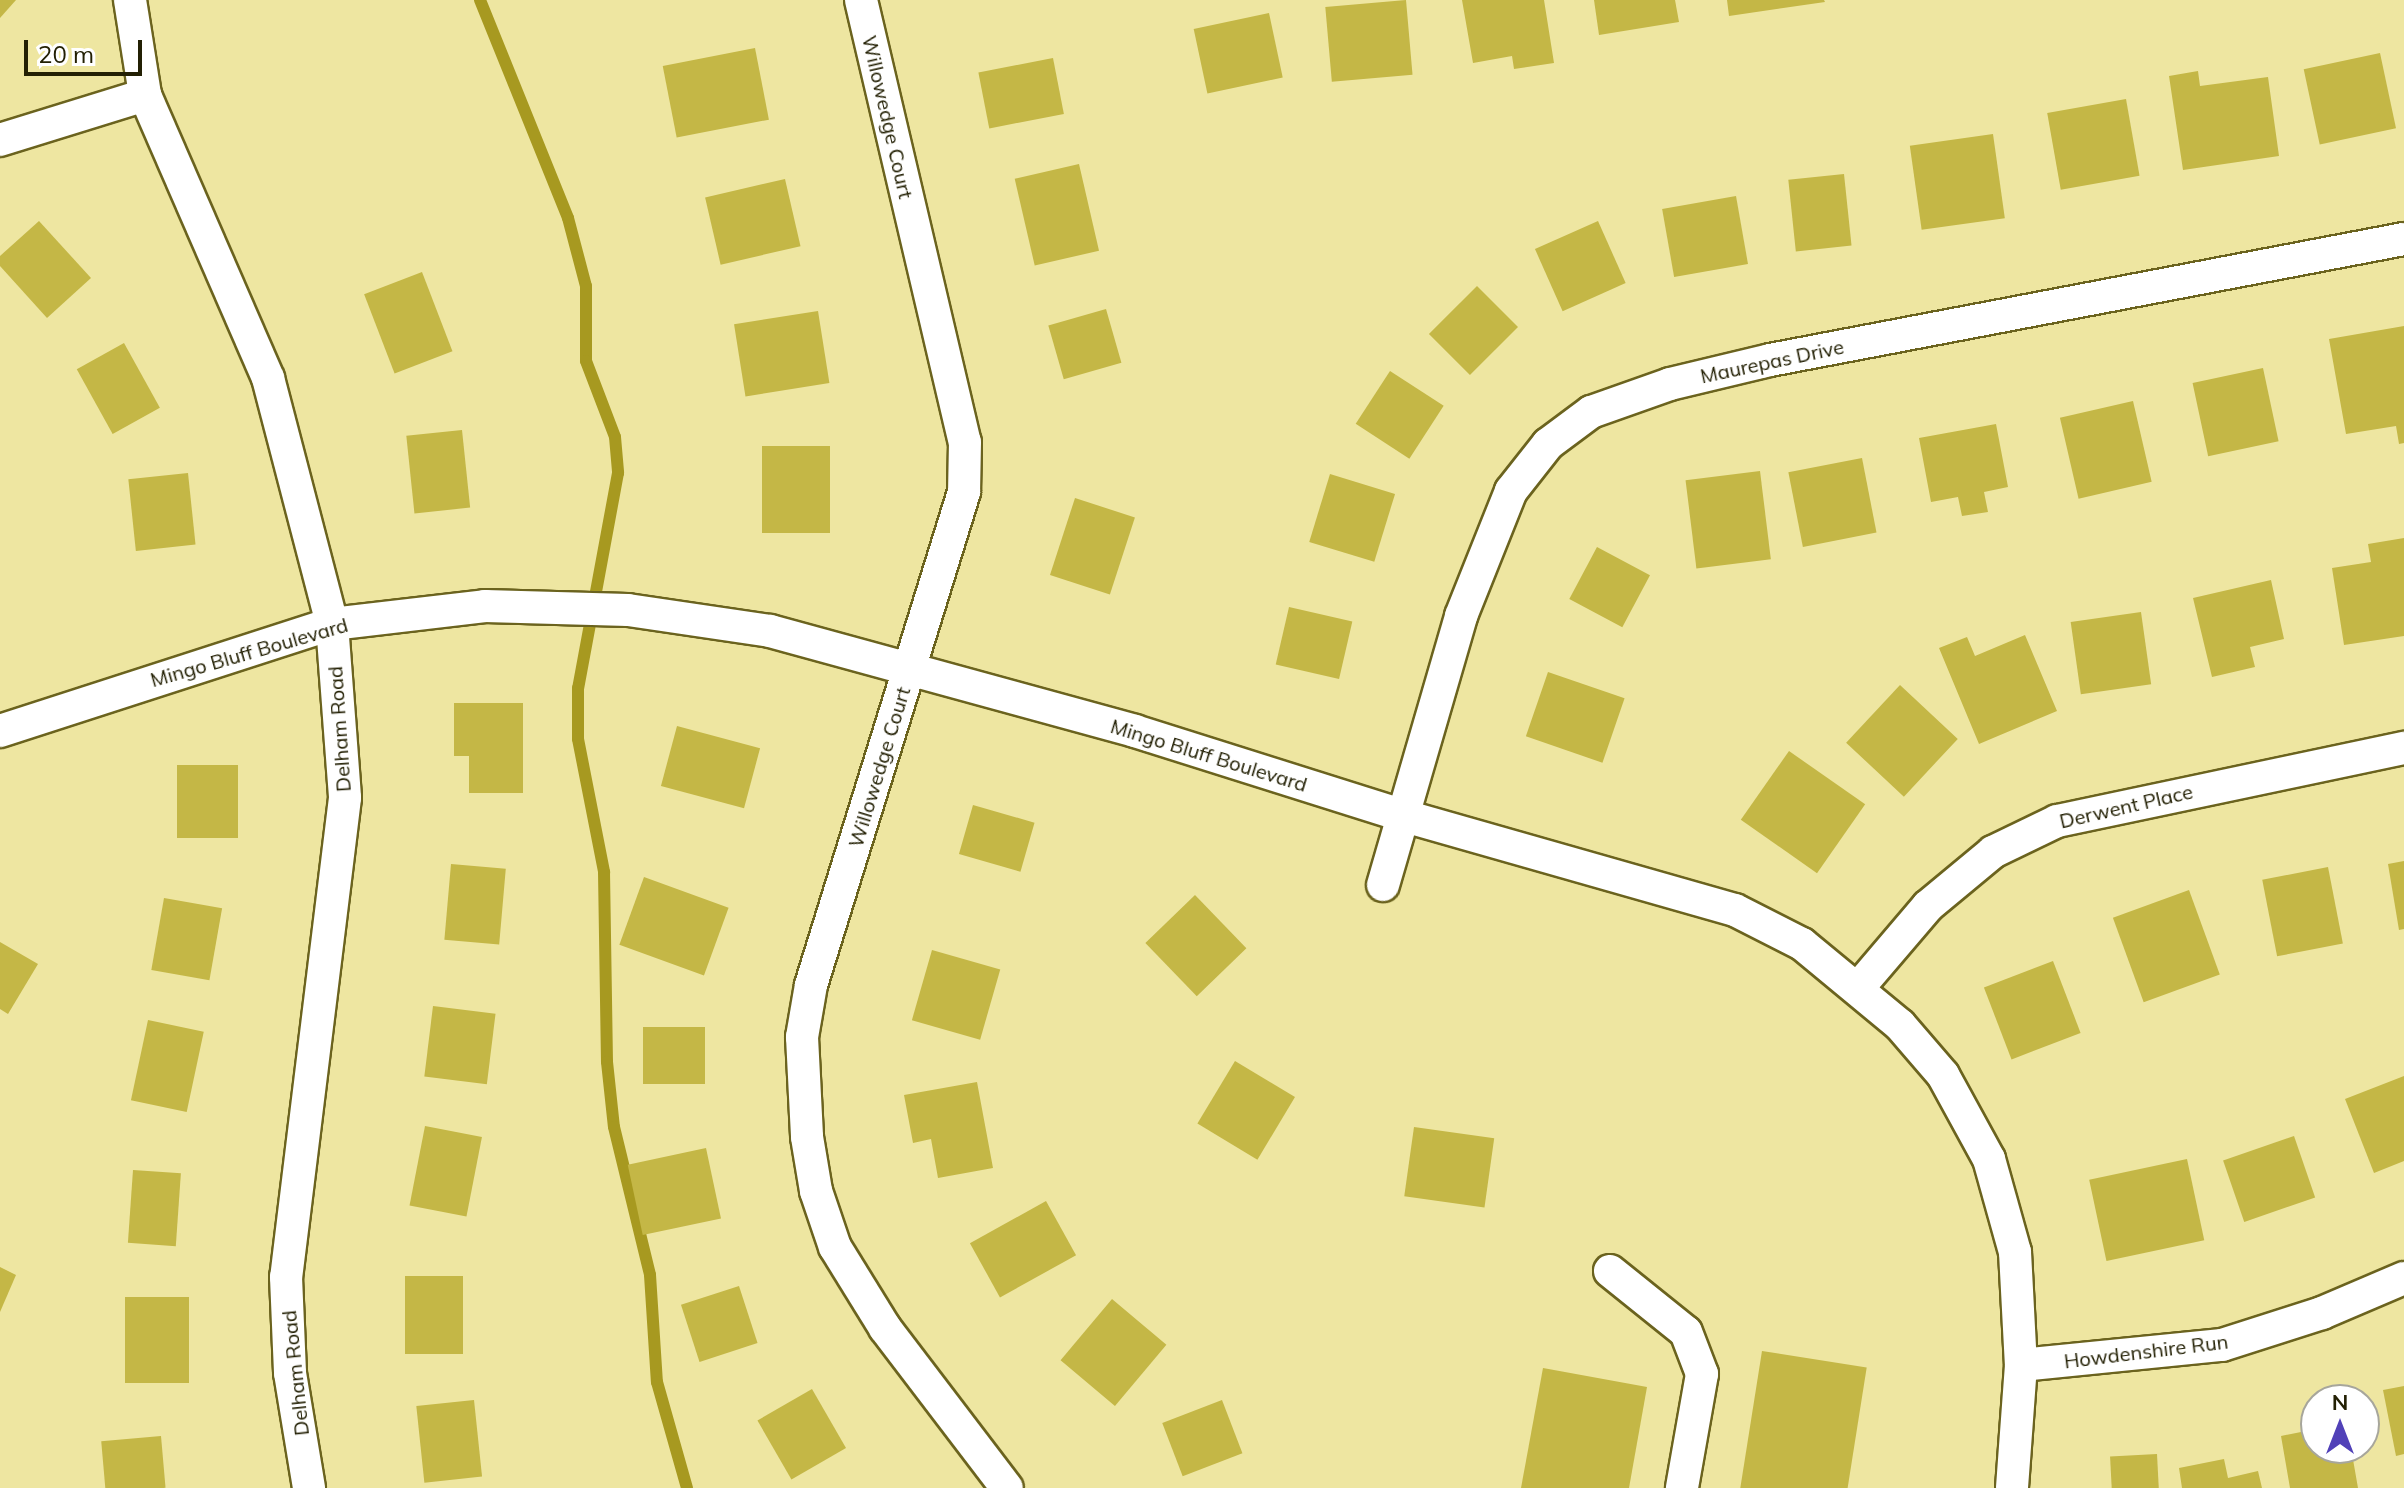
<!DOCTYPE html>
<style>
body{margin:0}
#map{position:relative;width:2404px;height:1488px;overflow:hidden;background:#eee6a1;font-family:Mulish,sans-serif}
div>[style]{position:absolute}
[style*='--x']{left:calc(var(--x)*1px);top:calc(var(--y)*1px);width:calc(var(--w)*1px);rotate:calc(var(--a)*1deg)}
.stream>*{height:12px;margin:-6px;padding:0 6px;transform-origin:6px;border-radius:6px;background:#a79920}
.building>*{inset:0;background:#c4b746;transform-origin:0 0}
.roads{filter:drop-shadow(2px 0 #6b631e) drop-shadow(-2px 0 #6b631e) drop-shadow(0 2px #6b631e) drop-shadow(0 -2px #6b631e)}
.minor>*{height:32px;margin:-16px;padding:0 16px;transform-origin:16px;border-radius:16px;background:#fff}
span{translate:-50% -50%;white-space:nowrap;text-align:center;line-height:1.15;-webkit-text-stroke:6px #fff;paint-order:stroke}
.street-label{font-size:20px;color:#232004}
.north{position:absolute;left:2300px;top:1384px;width:80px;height:80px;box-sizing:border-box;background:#fff;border:2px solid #a7a69b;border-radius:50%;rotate:0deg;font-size:22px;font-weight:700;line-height:32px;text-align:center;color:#232004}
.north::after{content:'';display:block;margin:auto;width:28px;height:36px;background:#5141b8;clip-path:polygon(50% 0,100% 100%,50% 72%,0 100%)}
.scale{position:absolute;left:24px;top:40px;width:118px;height:36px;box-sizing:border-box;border:4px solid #232004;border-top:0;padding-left:10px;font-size:24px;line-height:28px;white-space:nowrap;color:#232004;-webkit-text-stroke:6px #fff;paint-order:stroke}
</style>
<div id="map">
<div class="stream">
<div style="--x:480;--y:0;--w:235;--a:68"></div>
<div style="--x:568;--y:218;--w:70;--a:75.2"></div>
<div style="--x:586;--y:286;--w:75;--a:90"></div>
<div style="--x:586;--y:361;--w:81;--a:69.1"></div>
<div style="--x:615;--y:437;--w:36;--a:85"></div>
<div style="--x:618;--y:473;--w:219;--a:100.5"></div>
<div style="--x:578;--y:688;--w:51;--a:90"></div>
<div style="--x:578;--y:739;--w:136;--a:78.9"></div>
<div style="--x:604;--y:872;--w:190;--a:89.1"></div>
<div style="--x:607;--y:1062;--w:65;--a:83.9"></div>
<div style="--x:614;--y:1127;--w:152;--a:76.3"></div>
<div style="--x:650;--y:1275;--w:107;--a:86.3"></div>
<div style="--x:657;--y:1382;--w:110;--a:74.2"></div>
</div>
<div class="building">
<div style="clip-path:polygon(0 0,16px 0,0 18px)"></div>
<div style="left:1406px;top:0;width:75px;height:81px;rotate:85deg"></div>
<div style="clip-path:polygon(1462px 0,1544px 0,1554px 63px,1514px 69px,1512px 56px,1473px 63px)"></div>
<div style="clip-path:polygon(1594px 0,1675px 0,1679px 22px,1599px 35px)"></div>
<div style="clip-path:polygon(1727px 0,1824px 0,1825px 2px,1729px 16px)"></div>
<div style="left:1269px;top:13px;width:66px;height:77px;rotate:78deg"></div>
<div style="left:755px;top:48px;width:73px;height:94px;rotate:79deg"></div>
<div style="left:2380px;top:53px;width:77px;height:78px;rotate:78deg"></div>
<div style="left:1053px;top:58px;width:57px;height:76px;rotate:79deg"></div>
<div style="clip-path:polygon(2198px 71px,2200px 86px,2268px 77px,2279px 156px,2183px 170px,2169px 76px)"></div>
<div style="left:2126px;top:99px;width:78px;height:80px;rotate:80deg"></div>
<div style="left:1993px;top:134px;width:85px;height:84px;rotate:82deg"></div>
<div style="left:1079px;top:164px;width:89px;height:66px;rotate:77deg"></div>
<div style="left:1844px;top:174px;width:72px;height:56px;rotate:84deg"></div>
<div style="left:785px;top:179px;width:69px;height:82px;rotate:77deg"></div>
<div style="left:1736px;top:196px;width:69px;height:75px;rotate:80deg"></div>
<div style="clip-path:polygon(39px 221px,91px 278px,47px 318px,0 266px,0 256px)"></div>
<div style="left:1598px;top:221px;width:68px;height:69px;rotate:66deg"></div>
<div style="left:422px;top:272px;width:85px;height:62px;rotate:69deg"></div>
<div style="left:1477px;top:286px;width:58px;height:68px;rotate:45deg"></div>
<div style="left:1106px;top:309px;width:56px;height:60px;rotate:74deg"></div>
<div style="left:818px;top:311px;width:73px;height:85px;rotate:81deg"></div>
<div style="clip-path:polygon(2404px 326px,2404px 443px,2399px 444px,2396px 426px,2346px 434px,2329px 339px)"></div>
<div style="left:124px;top:343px;width:74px;height:54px;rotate:61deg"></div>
<div style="left:2263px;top:368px;width:75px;height:72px;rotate:78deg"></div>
<div style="left:1390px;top:371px;width:64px;height:63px;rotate:33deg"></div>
<div style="left:2133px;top:401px;width:83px;height:75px;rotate:77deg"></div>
<div style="clip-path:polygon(1996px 424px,2008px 487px,1984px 492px,1988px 512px,1962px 516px,1958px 497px,1931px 502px,1919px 438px)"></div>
<div style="left:462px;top:430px;width:78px;height:56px;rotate:84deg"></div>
<div style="left:762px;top:446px;width:68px;height:87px"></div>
<div style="left:1862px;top:458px;width:76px;height:75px;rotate:79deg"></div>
<div style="left:1760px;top:471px;width:89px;height:75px;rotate:83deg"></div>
<div style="left:188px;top:473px;width:72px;height:60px;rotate:84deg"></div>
<div style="left:1330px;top:474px;width:68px;height:71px;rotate:17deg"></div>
<div style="left:1075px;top:498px;width:63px;height:81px;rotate:18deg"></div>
<div style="clip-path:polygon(2404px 538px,2404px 636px,2344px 645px,2332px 568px,2371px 562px,2368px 544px)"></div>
<div style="left:1597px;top:547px;width:60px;height:59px;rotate:28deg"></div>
<div style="clip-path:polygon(2271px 580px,2284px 639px,2250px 647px,2255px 667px,2212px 677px,2193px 598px)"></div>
<div style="left:1289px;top:607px;width:65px;height:59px;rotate:13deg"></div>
<div style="left:2141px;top:612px;width:73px;height:71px;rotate:82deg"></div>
<div style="clip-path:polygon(2025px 635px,2057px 711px,1979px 744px,1939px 648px,1967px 637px,1975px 656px)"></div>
<div style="left:1548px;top:672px;width:81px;height:68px;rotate:19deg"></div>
<div style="left:1900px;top:685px;width:79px;height:79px;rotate:43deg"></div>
<div style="clip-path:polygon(454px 703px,523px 703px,523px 793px,469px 793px,469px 756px,454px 756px)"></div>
<div style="left:677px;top:726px;width:86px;height:62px;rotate:15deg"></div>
<div style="left:1789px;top:751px;width:93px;height:84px;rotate:35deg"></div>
<div style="left:177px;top:765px;width:61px;height:73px"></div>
<div style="left:973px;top:805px;width:64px;height:51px;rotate:16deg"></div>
<div style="clip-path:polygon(2404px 861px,2404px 929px,2399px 930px,2388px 864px)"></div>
<div style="left:451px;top:864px;width:55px;height:76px;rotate:5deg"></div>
<div style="left:2328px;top:867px;width:78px;height:67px;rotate:79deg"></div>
<div style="left:644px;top:877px;width:90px;height:72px;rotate:20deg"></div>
<div style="left:2189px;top:890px;width:90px;height:81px;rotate:70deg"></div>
<div style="left:1195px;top:895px;width:74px;height:69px;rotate:46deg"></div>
<div style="left:164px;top:898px;width:59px;height:73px;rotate:10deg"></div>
<div style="clip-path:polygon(0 942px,38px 964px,8px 1014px,0 1009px)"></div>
<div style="left:932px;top:950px;width:71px;height:73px;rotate:16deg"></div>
<div style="left:2053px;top:961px;width:77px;height:74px;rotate:69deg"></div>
<div style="left:433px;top:1006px;width:63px;height:71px;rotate:7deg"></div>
<div style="left:148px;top:1020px;width:57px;height:82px;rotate:12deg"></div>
<div style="left:643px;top:1027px;width:62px;height:57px"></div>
<div style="left:1235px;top:1061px;width:70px;height:73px;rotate:31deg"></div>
<div style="clip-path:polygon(2404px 1076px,2404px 1161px,2374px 1173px,2345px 1099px)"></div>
<div style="clip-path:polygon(977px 1082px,993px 1168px,938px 1178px,931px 1139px,913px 1143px,904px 1095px)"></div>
<div style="left:425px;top:1126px;width:58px;height:81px;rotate:11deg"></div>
<div style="left:1414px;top:1127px;width:81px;height:70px;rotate:8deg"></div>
<div style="left:2294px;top:1136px;width:65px;height:75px;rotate:71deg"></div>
<div style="left:706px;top:1148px;width:72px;height:80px;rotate:78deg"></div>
<div style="left:2187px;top:1159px;width:83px;height:100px;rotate:78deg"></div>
<div style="left:133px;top:1170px;width:48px;height:73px;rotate:4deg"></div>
<div style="left:1046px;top:1201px;width:62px;height:87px;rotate:61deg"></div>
<div style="clip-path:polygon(0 1267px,16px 1275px,0 1312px)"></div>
<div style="left:405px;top:1276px;width:58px;height:78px"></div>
<div style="left:739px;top:1286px;width:60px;height:61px;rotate:72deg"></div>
<div style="left:125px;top:1297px;width:64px;height:86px"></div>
<div style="left:1112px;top:1299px;width:71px;height:80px;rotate:40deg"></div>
<div style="left:1762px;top:1351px;width:106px;height:139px;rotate:9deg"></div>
<div style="clip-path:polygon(1543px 1368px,1647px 1387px,1629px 1488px,1521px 1488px)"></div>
<div style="clip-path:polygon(2404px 1386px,2404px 1454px,2396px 1456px,2383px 1390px)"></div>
<div style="left:812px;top:1389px;width:68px;height:63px;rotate:60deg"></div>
<div style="left:474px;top:1400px;width:77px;height:58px;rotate:84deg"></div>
<div style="left:1222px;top:1400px;width:57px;height:64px;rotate:69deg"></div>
<div style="clip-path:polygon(2316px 1429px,2316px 1448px,2351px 1448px,2358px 1488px,2290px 1488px,2281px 1436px)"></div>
<div style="left:161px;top:1436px;width:52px;height:60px;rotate:85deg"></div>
<div style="left:2157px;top:1454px;width:34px;height:47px;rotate:87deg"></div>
<div style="clip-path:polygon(2224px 1459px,2228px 1478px,2258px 1471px,2262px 1488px,2182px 1488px,2179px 1468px)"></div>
</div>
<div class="roads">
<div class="minor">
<div style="--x:130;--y:0;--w:96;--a:81"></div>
<div style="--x:145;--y:95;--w:309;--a:66.5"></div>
<div style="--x:268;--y:378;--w:254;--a:75.4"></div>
<div style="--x:332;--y:624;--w:174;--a:85.7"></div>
<div style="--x:345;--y:798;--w:483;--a:97"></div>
<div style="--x:286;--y:1277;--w:96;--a:87.6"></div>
<div style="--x:290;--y:1373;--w:117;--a:80.6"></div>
<div style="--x:861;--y:0;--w:454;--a:76.8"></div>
<div style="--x:965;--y:442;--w:50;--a:91.1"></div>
<div style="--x:964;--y:492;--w:516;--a:107.24"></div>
<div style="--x:811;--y:985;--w:53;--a:99.8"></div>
<div style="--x:802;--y:1037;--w:100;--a:87.1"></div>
<div style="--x:807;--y:1137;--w:55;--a:80.5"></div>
<div style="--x:816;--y:1191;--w:59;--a:71.3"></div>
<div style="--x:835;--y:1247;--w:95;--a:58.3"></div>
<div style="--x:885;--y:1328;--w:201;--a:52.7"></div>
<div style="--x:0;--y:140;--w:152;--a:-17.2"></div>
<div style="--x:0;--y:731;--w:349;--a:-17.9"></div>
<div style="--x:332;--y:624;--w:154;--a:-6.7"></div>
<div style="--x:485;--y:606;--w:143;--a:1.6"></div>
<div style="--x:628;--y:610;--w:144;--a:8.4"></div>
<div style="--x:770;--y:631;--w:378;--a:15.3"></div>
<div style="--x:1135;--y:731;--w:279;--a:17.5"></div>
<div style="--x:1401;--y:815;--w:347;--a:15.9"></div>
<div style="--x:1735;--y:910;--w:75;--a:26.9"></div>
<div style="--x:1802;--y:944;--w:127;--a:39.6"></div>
<div style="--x:1900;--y:1025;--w:66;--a:49.3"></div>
<div style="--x:1943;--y:1075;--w:96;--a:61.3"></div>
<div style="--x:1989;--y:1159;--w:97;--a:74.4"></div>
<div style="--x:2015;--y:1252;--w:113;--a:87"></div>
<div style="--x:2021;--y:1365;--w:123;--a:94.2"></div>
<div style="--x:1383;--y:885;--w:280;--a:-73.8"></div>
<div style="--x:1461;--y:616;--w:135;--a:-68.2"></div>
<div style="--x:1511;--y:491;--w:60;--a:-51.8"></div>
<div style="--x:1548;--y:444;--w:54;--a:-36.7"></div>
<div style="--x:1591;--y:412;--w:84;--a:-19.5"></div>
<div style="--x:1670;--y:384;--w:103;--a:-13.5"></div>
<div style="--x:1770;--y:360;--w:645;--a:-10.81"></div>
<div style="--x:1859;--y:987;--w:106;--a:-49.6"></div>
<div style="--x:1928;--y:906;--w:85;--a:-39.7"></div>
<div style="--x:1993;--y:852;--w:71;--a:-25.8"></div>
<div style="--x:2057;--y:821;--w:355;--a:-11.9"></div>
<div style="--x:1610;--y:1271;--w:97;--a:38.8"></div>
<div style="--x:1686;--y:1332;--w:45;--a:69.1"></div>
<div style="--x:1702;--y:1374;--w:116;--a:100"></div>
<div style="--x:2021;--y:1365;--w:202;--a:-5.7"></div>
<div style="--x:2222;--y:1345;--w:105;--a:-17.7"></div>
<div style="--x:2322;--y:1313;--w:89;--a:-23.1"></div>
</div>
</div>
<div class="street-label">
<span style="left:888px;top:117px;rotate:77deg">Willowedge Court</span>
<span style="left:1772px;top:361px;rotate:-12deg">Maurepas Drive</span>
<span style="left:249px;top:652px;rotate:-16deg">Mingo Bluff Boulevard</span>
<span style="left:339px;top:729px;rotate:-94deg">Delham Road</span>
<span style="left:1209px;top:755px;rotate:17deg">Mingo Bluff Boulevard</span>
<span style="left:879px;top:767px;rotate:-73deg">Willowedge Court</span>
<span style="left:2126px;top:806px;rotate:-13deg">Derwent Place</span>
<span style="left:2146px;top:1351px;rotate:-7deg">Howdenshire Run</span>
<span style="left:295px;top:1373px;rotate:-96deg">Delham Road</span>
</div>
<div class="north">N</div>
<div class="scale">20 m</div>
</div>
